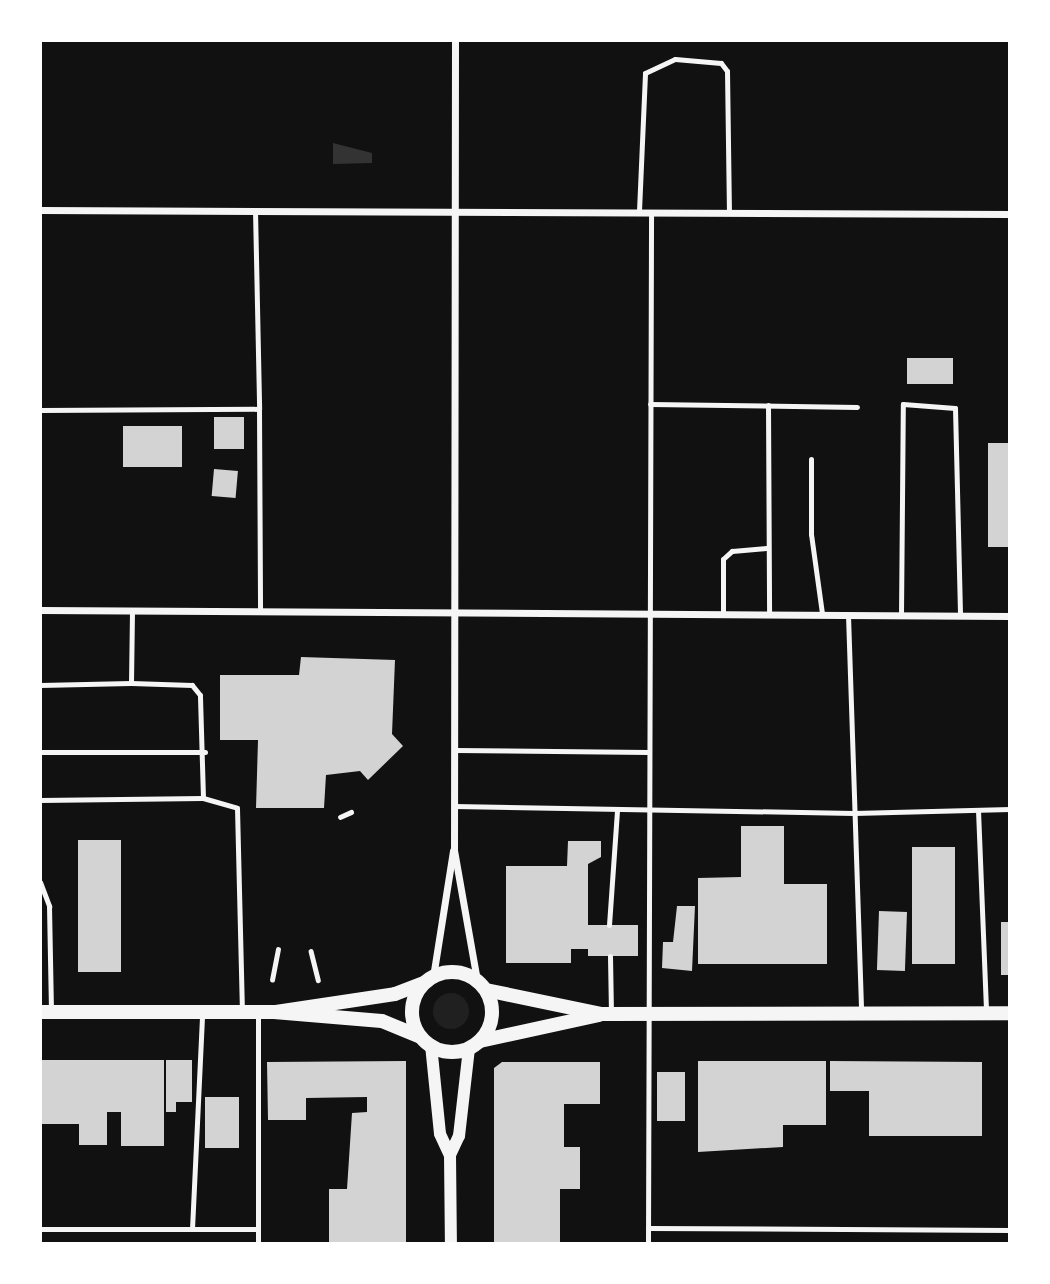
<!DOCTYPE html>
<style>
body{margin:0}
#map{position:relative;width:1050px;height:1284px;overflow:hidden;background:#111;font-family:"IBM Plex Sans",sans-serif}
div>[style]{position:absolute}
[style*='--x']{left:calc(var(--x)*1px);top:calc(var(--y)*1px);width:calc(var(--w)*1px);rotate:calc(var(--a)*1deg)}
.green>*{inset:0;background:#202020}
.round{border-radius:50%}
.water>*{inset:0;background:#333}
.building>*{inset:0;background:#d3d3d3;transform-origin:0 0}
.path>*{height:4.5px;margin:-2.25px;padding:0 2.25px;transform-origin:2.25px;border-radius:2.25px;background:#f5f5f5}
.service>*{height:5px;margin:-2.5px;padding:0 2.5px;transform-origin:2.5px;border-radius:2.5px;background:#f5f5f5}
.minor>*{height:7px;margin:-3.5px;padding:0 3.5px;transform-origin:3.5px;border-radius:3.5px;background:#f5f5f5}
.tertiary>*{height:12px;margin:-6px;padding:0 6px;transform-origin:6px;border-radius:6px;background:#f5f5f5}
.secondary>*{height:14px;margin:-7px;padding:0 7px;transform-origin:7px;border-radius:7px;background:#f5f5f5}
.secondary>.ring{margin:-7px;padding:0;box-sizing:content-box;background:none;border:14px solid #f5f5f5;border-radius:50%}
span{translate:-50% -50%;white-space:nowrap;text-align:center;line-height:1.15;-webkit-text-stroke:5px #fff;paint-order:stroke}
.frame{position:absolute;inset:0;border:42px solid #fff;pointer-events:none}
</style>
<div id="map">
<div class="green">
<div class="round" style="left:433px;top:993px;width:36px;height:36px"></div>
</div>
<div class="water">
<div style="clip-path:polygon(333px 143px,372px 153px,372px 163px,333px 164px)"></div>
</div>
<div class="building">
<div style="left:953px;top:358px;width:26px;height:46px;rotate:90deg"></div>
<div style="left:214px;top:417px;width:30px;height:32px"></div>
<div style="left:123px;top:426px;width:59px;height:41px"></div>
<div style="left:988px;top:443px;width:22px;height:104px"></div>
<div style="left:214px;top:469px;width:24px;height:27px;rotate:5deg"></div>
<div style="clip-path:polygon(301px 657px,395px 660px,392px 734px,403px 746px,368px 780px,360px 771px,326px 775px,324px 808px,256px 808px,258px 740px,220px 740px,220px 675px,299px 675px)"></div>
<div style="clip-path:polygon(741px 826px,784px 826px,784px 884px,827px 884px,827px 964px,698px 964px,698px 878px,741px 877px)"></div>
<div style="left:78px;top:840px;width:43px;height:132px"></div>
<div style="clip-path:polygon(568px 841px,601px 841px,601px 857px,588px 864px,588px 925px,638px 925px,638px 956px,588px 956px,588px 949px,571px 949px,571px 963px,506px 963px,506px 866px,567px 866px)"></div>
<div style="left:912px;top:847px;width:43px;height:117px"></div>
<div style="clip-path:polygon(677px 906px,695px 906px,692px 971px,662px 968px,663px 942px,673px 942px)"></div>
<div style="left:879px;top:911px;width:28px;height:59px;rotate:2deg"></div>
<div style="left:1001px;top:922px;width:9px;height:53px"></div>
<div style="clip-path:polygon(40px 1060px,164px 1060px,164px 1146px,121px 1146px,121px 1112px,107px 1112px,107px 1145px,79px 1145px,79px 1124px,40px 1124px)"></div>
<div style="clip-path:polygon(166px 1060px,192px 1060px,192px 1102px,176px 1102px,176px 1112px,166px 1112px)"></div>
<div style="clip-path:polygon(406px 1061px,406px 1244px,329px 1244px,329px 1189px,347px 1189px,352px 1113px,367px 1112px,367px 1097px,306px 1098px,306px 1120px,268px 1120px,267px 1062px)"></div>
<div style="clip-path:polygon(698px 1061px,826px 1061px,826px 1125px,783px 1125px,783px 1147px,698px 1152px)"></div>
<div style="clip-path:polygon(830px 1061px,982px 1062px,982px 1136px,869px 1136px,869px 1091px,830px 1091px)"></div>
<div style="clip-path:polygon(502px 1062px,600px 1062px,600px 1104px,564px 1104px,564px 1147px,580px 1147px,580px 1189px,560px 1189px,560px 1244px,494px 1244px,494px 1068px)"></div>
<div style="left:685px;top:1072px;width:49px;height:28px;rotate:90deg"></div>
<div style="left:205px;top:1097px;width:34px;height:51px"></div>
</div>
<div class="path">
<div style="--x:340;--y:817;--w:12;--a:-24"></div>
<div style="--x:311;--y:951;--w:30;--a:76"></div>
<div style="--x:272;--y:980;--w:31;--a:-79"></div>
</div>
<div class="service">
<div style="--x:255;--y:210;--w:199;--a:88.8"></div>
<div style="--x:639;--y:211;--w:138;--a:-87.5"></div>
<div style="--x:645;--y:73;--w:33;--a:-25"></div>
<div style="--x:675;--y:59;--w:46;--a:5"></div>
<div style="--x:721;--y:63;--w:10;--a:53"></div>
<div style="--x:727;--y:71;--w:142;--a:89.2"></div>
<div style="--x:650;--y:404;--w:207;--a:0.8"></div>
<div style="--x:768;--y:405;--w:207;--a:89.7"></div>
<div style="--x:40;--y:410;--w:219;--a:-0.3"></div>
<div style="--x:259;--y:409;--w:202;--a:89.7"></div>
<div style="--x:811;--y:459;--w:75;--a:90"></div>
<div style="--x:811;--y:534;--w:80;--a:82.1"></div>
<div style="--x:723;--y:613;--w:54;--a:-90"></div>
<div style="--x:723;--y:559;--w:12;--a:-42"></div>
<div style="--x:732;--y:551;--w:34;--a:-5"></div>
<div style="--x:848;--y:615;--w:395;--a:88.1"></div>
<div style="--x:901;--y:615;--w:211;--a:-89.5"></div>
<div style="--x:903;--y:404;--w:52;--a:4.4"></div>
<div style="--x:955;--y:408;--w:208;--a:88.6"></div>
<div style="--x:40;--y:685;--w:91;--a:-1.3"></div>
<div style="--x:455;--y:750;--w:193;--a:0.6"></div>
<div style="--x:40;--y:752;--w:165;--a:0"></div>
<div style="--x:203;--y:798;--w:35;--a:16"></div>
<div style="--x:237;--y:808;--w:203;--a:88.6"></div>
<div style="--x:40;--y:800;--w:163;--a:-0.7"></div>
<div style="--x:203;--y:798;--w:103;--a:-91.7"></div>
<div style="--x:200;--y:695;--w:13;--a:-129"></div>
<div style="--x:192;--y:685;--w:61;--a:-178.1"></div>
<div style="--x:131;--y:683;--w:72;--a:-89.2"></div>
<div style="--x:454;--y:806;--w:400;--a:1"></div>
<div style="--x:854;--y:813;--w:156;--a:-1.5"></div>
<div style="--x:978;--y:810;--w:200;--a:87.7"></div>
<div style="--x:40;--y:882;--w:26;--a:69"></div>
<div style="--x:49;--y:906;--w:103;--a:88.9"></div>
<div style="--x:609;--y:925;--w:115;--a:-86"></div>
<div style="--x:610;--y:956;--w:56;--a:89"></div>
<div style="--x:648;--y:1228;--w:362;--a:0.3"></div>
<div style="--x:40;--y:1229;--w:218;--a:0"></div>
<div style="--x:192;--y:1229;--w:214;--a:-87.3"></div>
<div style="--x:258;--y:1244;--w:229;--a:-90"></div>
<div style="--x:648;--y:1244;--w:1032;--a:-89.83"></div>
</div>
<div class="minor">
<div style="--x:455;--y:40;--w:810;--a:90.07"></div>
<div style="--x:454;--y:850;--w:132;--a:80"></div>
<div style="--x:40;--y:210;--w:970;--a:0.24"></div>
<div style="--x:40;--y:610;--w:970;--a:0.35"></div>
<div style="--x:433;--y:977;--w:128;--a:-81"></div>
</div>
<div class="tertiary">
<div style="--x:431;--y:1045;--w:89;--a:84.2"></div>
<div style="--x:440;--y:1134;--w:23;--a:65"></div>
<div style="--x:450;--y:1155;--w:89;--a:89.4"></div>
<div style="--x:450;--y:1155;--w:21;--a:-65"></div>
<div style="--x:459;--y:1136;--w:89;--a:-83.5"></div>
</div>
<div class="secondary">
<div class="ring" style="left:412px;top:972px;width:66px;height:66px"></div>
<div style="--x:486;--y:990;--w:117;--a:11.8"></div>
<div style="--x:601;--y:1014;--w:409;--a:-0.1"></div>
<div style="--x:40;--y:1012;--w:234;--a:0"></div>
<div style="--x:274;--y:1012;--w:108;--a:4.8"></div>
<div style="--x:382;--y:1021;--w:42;--a:22.3"></div>
<div style="--x:276;--y:1012;--w:120;--a:-8.6"></div>
<div style="--x:395;--y:994;--w:30;--a:-21"></div>
<div style="--x:480;--y:1041;--w:122;--a:-12.3"></div>
</div>
<div class="frame"></div>
</div>
